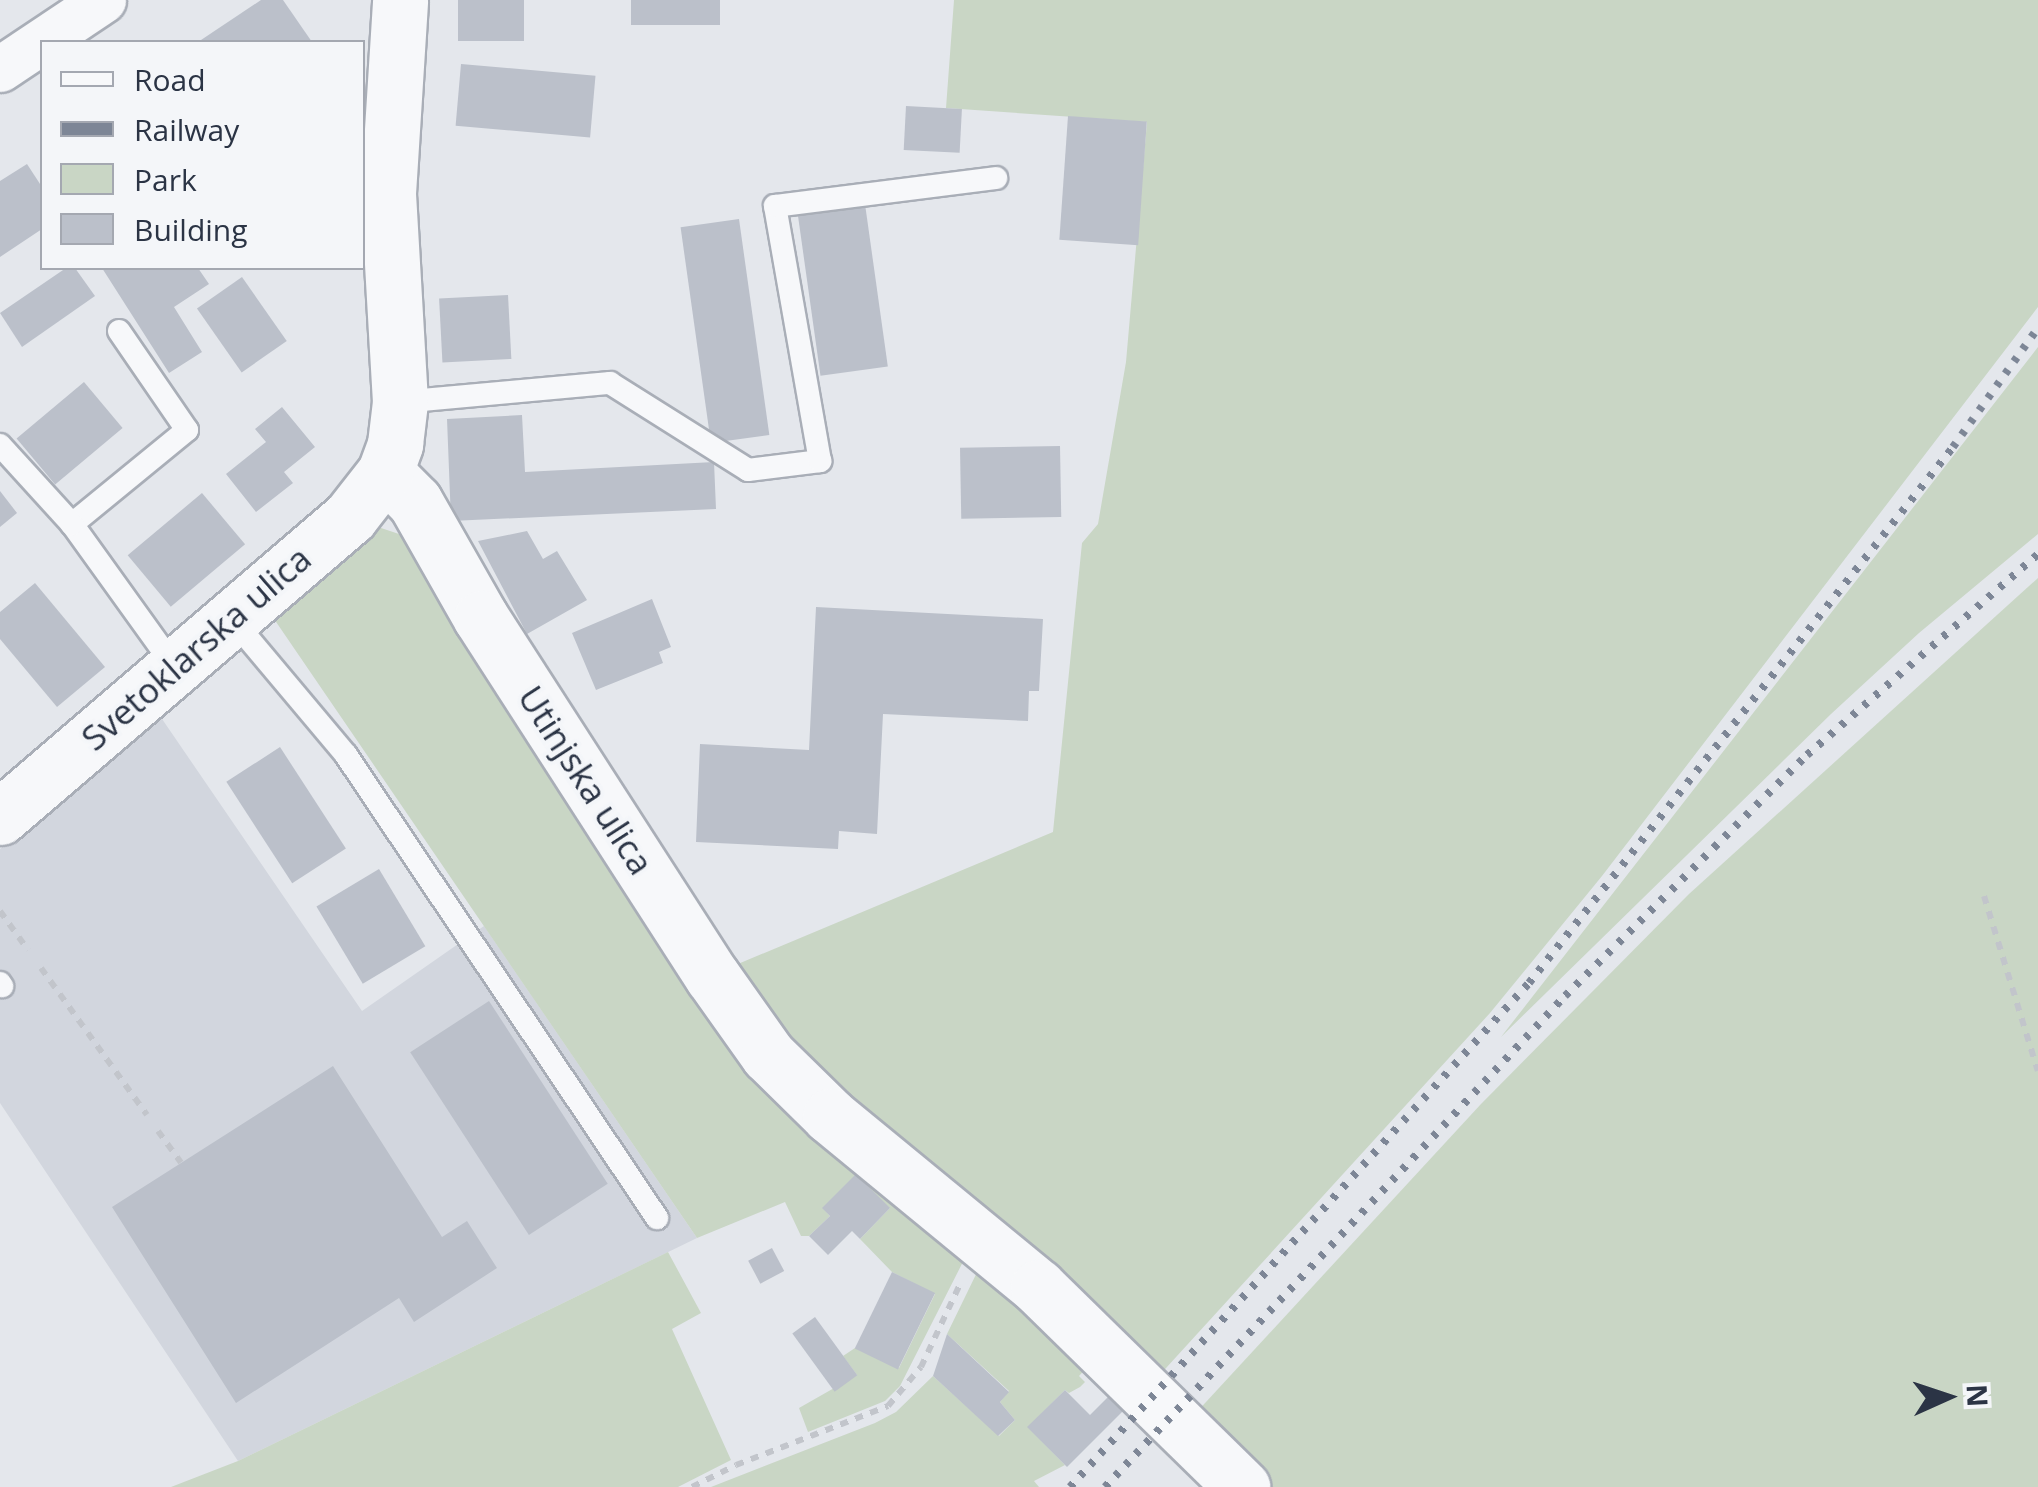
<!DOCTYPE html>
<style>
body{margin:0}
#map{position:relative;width:2038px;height:1487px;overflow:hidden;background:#e4e7ec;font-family:"Open Sans",sans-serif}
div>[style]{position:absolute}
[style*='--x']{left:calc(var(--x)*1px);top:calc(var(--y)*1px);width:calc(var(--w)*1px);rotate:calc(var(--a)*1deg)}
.built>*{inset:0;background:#d2d6de}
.green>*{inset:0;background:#c9d6c5}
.building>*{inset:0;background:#bbc0ca;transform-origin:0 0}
.path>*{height:6px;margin-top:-3px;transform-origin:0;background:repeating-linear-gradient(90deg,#c2c5cb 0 8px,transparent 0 16px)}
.roads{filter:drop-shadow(2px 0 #a9aeb7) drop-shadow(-2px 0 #a9aeb7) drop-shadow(0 2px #a9aeb7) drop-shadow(0 -2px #a9aeb7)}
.service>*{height:22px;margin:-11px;padding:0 11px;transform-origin:11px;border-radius:11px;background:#f7f8fa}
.minor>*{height:45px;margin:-22.5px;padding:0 22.5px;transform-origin:22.5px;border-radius:22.5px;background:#f7f8fa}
.tertiary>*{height:55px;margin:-27.5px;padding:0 27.5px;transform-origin:27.5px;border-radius:27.5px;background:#f7f8fa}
.rail>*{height:8px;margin-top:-4px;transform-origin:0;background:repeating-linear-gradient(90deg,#7d8696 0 5px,transparent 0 15px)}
span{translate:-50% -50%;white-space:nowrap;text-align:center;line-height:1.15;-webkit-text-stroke:8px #f4f6f9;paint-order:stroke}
.street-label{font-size:35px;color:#2b3445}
.legend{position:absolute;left:40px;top:40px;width:325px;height:230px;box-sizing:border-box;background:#f4f6f9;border:2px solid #a4a8b1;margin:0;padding:12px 18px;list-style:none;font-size:30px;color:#2b3445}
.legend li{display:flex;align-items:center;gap:20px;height:50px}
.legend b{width:50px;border:2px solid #a4a8b1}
.north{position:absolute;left:1898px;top:1347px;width:100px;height:100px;-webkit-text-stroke:8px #f4f6f9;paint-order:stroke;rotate:87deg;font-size:28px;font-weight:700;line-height:40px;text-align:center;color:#2b3445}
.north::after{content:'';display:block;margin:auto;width:35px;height:45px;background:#2b3445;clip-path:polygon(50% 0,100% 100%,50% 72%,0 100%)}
</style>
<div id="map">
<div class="built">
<div style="clip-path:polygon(160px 716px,362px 1011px,484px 926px,697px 1238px,238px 1461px,0 1103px,0 849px)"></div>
</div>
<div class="green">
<div style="clip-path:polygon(954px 0,2038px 0,2038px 307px,1602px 876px,1490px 1013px,1156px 1379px,867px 1125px,726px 969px,1053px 832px,1082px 543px,1098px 524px,1126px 362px,1147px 122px,946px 108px)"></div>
<div style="clip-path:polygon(2038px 347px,2038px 534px,1919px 633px,1831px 714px,1501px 1037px)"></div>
<div style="clip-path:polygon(378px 527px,408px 537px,575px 789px,970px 1248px,900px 1386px,885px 1401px,808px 1432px,799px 1408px,857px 1375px,843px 1356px,855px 1348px,899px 1368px,935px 1294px,892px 1272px,860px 1239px,890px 1208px,823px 1208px,830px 1216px,809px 1236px,801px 1236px,785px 1202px,697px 1238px,272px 616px)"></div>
<div style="clip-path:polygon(2038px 578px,2038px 1487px,1261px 1487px,1194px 1415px,1481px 1104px,1689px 894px)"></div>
<div style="clip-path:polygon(668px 1252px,701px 1313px,672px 1329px,731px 1460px,678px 1487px,171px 1487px,238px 1461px)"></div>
<div style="clip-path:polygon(983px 1260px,1092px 1362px,1079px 1376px,1085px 1382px,1080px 1387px,1069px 1393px,1065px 1390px,1028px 1427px,1065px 1465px,1034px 1481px,1039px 1487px,711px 1487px,875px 1423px,896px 1412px,933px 1376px,999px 1436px,1015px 1420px,1000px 1402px,1009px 1391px,947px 1334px)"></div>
</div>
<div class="building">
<div style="clip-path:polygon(261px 0,283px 0,312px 42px,198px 42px)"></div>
<div style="left:458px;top:0;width:66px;height:41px"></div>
<div style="left:631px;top:0;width:89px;height:25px"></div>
<div style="left:461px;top:64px;width:135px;height:62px;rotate:5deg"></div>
<div style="left:906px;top:106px;width:56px;height:44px;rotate:3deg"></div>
<div style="left:1068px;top:116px;width:79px;height:124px;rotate:4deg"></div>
<div style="clip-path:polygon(27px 164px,42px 187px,42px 229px,0 257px,0 181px)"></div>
<div style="left:865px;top:204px;width:164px;height:68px;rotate:82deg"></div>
<div style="left:739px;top:219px;width:218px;height:59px;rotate:82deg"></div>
<div style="clip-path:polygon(66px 268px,75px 268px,95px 296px,22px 347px,0 313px)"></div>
<div style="clip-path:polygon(102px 268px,198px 268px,209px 284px,174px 307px,202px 352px,169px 373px)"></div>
<div style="left:242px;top:277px;width:78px;height:55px;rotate:55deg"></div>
<div style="left:508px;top:295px;width:64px;height:69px;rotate:87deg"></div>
<div style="left:84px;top:382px;width:60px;height:88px;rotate:50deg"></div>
<div style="clip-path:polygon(282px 407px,315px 447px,284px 472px,293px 483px,256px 512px,226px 474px,266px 442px,255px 429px)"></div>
<div style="clip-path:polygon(522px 415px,525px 472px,714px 462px,716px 509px,451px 521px,447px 419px)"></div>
<div style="left:1060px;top:446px;width:71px;height:100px;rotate:89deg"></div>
<div style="clip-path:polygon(0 491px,17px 513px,0 527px)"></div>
<div style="left:202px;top:493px;width:67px;height:97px;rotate:50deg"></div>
<div style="clip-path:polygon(527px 531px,543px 559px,557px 551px,587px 600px,527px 634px,478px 541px)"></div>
<div style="clip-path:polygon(35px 583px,105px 667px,57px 707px,0 639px,0 612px)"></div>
<div style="clip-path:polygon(652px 599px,671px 647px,659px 652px,663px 663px,596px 690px,572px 633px)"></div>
<div style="clip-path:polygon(816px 607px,1043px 619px,1039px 691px,1029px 691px,1028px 721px,883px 714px,877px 834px,839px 831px,838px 849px,696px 842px,700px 744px,809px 750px)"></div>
<div style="left:280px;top:747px;width:121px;height:64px;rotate:57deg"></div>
<div style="left:379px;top:869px;width:90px;height:73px;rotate:59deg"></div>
<div style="left:489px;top:1001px;width:218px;height:94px;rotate:57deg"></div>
<div style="clip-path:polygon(333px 1066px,442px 1237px,467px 1221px,497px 1268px,414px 1322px,399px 1298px,236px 1403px,112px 1207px)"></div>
<div style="clip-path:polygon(856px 1174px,890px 1208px,860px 1239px,852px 1231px,828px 1255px,809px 1236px,830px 1216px,822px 1208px)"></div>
<div style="left:772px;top:1248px;width:26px;height:27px;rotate:62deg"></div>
<div style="left:892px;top:1272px;width:48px;height:85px;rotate:26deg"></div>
<div style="left:815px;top:1317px;width:72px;height:28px;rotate:54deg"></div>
<div style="clip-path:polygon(947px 1334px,1009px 1392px,1000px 1402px,1015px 1420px,998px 1436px,933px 1376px)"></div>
<div style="clip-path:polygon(1065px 1390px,1090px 1415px,1111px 1394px,1126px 1408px,1067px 1467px,1027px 1427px)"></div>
</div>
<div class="path">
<div style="--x:1984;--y:896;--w:183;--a:72.9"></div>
<div style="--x:0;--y:911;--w:48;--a:54.3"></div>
<div style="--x:41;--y:968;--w:181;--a:54.2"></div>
<div style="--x:158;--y:1131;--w:39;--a:54"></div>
<div style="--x:692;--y:1487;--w:49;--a:-26.6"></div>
<div style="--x:736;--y:1465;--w:163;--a:-21.2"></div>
<div style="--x:888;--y:1406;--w:51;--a:-49.8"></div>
<div style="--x:921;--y:1367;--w:94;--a:-64.8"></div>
</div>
<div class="roads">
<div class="service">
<div style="--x:119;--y:331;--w:120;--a:55.5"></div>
<div style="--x:187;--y:430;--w:149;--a:140.7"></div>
<div style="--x:72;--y:524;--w:175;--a:54.3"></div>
<div style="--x:400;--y:402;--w:211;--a:-5.2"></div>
<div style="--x:610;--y:383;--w:163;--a:32.2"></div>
<div style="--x:748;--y:470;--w:73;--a:-7.1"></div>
<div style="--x:820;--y:461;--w:259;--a:-100"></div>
<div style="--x:775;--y:206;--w:223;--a:-7.2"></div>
<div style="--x:0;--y:445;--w:107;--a:47.7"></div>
<div style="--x:232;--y:619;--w:177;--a:50"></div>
<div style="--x:346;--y:755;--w:558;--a:56.11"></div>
<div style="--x:0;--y:983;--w:4;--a:56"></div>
</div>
<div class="minor">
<div style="--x:0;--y:69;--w:124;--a:-33.8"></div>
</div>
<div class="tertiary">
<div style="--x:385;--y:472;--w:42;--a:45"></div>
<div style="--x:415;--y:502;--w:133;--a:60.4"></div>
<div style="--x:481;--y:618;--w:426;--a:57.2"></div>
<div style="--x:712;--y:976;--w:97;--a:54.7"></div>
<div style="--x:768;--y:1055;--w:87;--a:44.5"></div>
<div style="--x:830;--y:1116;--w:269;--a:39.4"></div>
<div style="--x:1038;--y:1287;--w:286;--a:44.4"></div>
<div style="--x:0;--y:817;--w:461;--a:-40.6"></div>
<div style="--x:350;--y:517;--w:57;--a:-52.1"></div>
<div style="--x:385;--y:472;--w:30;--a:-70"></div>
<div style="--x:395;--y:444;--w:42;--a:-83.2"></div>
<div style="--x:400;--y:402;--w:209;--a:-93.3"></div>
<div style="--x:388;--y:193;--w:193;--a:-86.4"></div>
</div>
</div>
<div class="rail">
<div style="--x:1070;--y:1487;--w:682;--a:-47.68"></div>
<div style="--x:1529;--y:983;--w:683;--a:-51.65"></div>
<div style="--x:1953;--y:447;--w:146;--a:-54.5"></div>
<div style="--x:1105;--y:1487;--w:673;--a:-46.87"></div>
<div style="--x:1565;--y:996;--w:342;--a:-44.9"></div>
<div style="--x:1807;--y:755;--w:306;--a:-41"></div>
</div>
<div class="street-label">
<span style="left:196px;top:648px;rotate:-41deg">Svetoklarska ulica</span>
<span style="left:586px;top:780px;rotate:57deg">Utinjska ulica</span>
</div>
<ul class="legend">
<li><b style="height:12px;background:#f7f8fa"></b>Road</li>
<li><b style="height:12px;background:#7d8696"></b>Railway</li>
<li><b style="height:28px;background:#c9d6c5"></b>Park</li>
<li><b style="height:28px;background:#bbc0ca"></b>Building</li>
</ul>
<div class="north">N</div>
</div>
